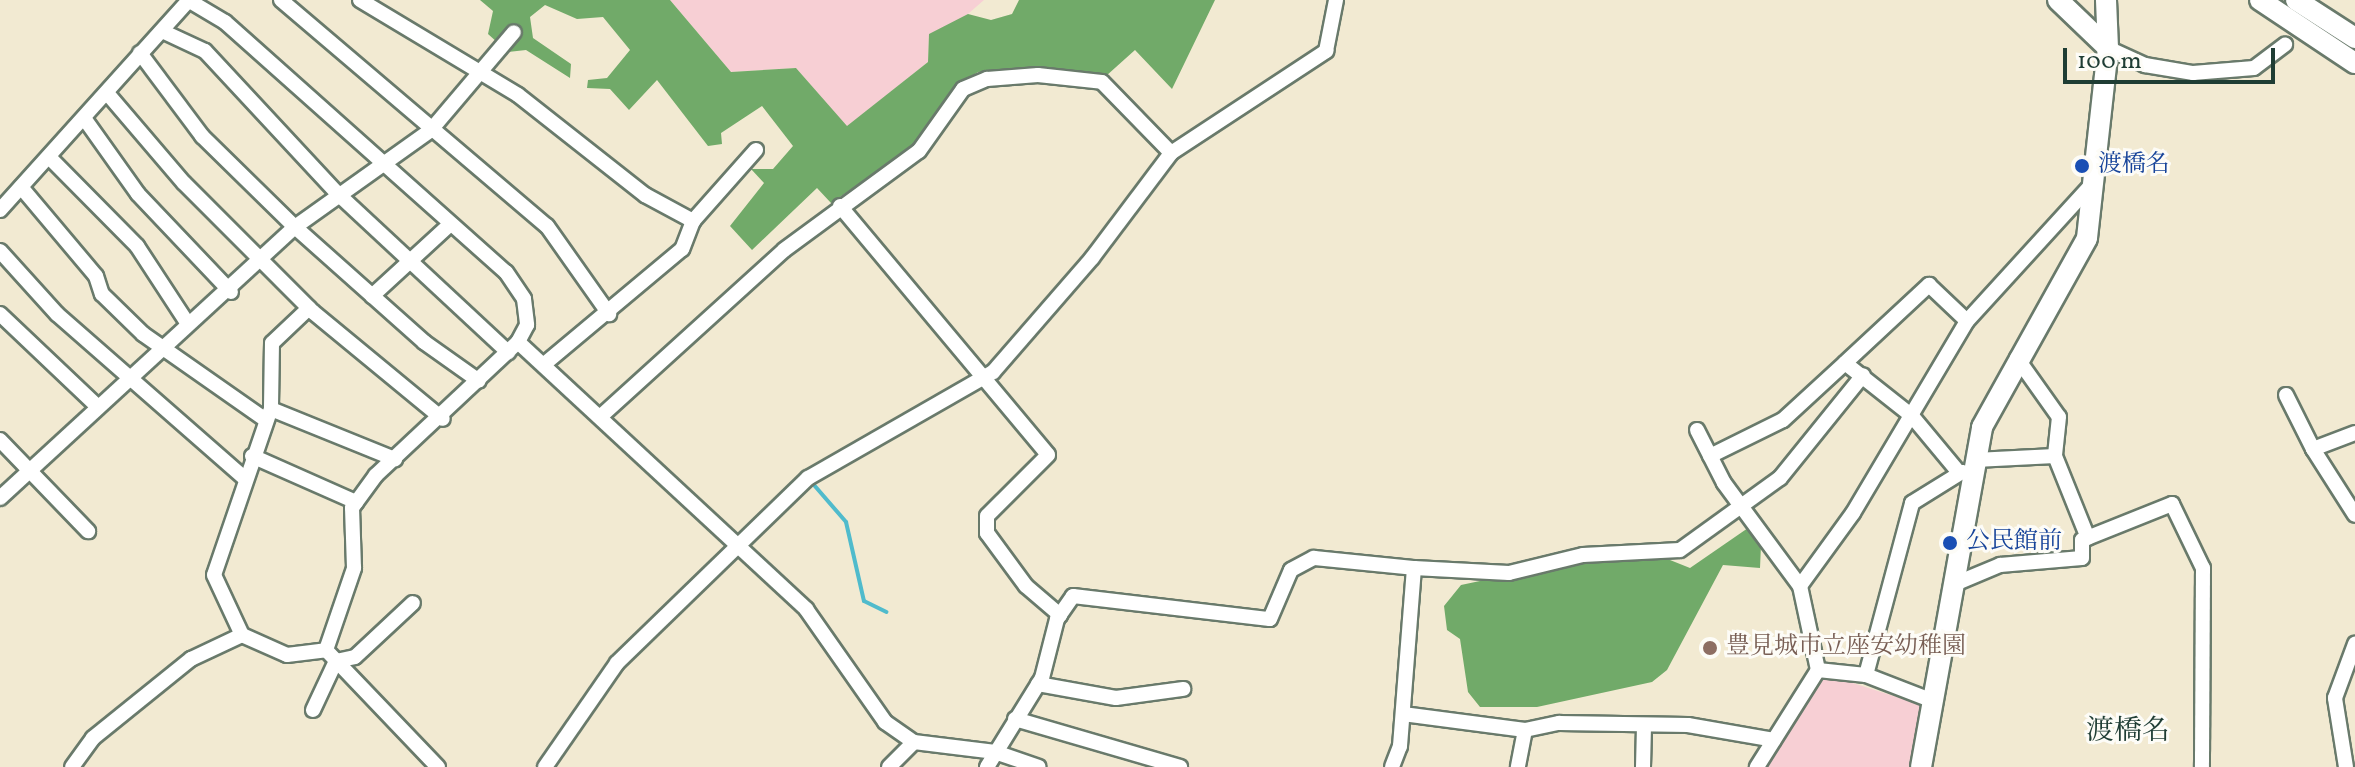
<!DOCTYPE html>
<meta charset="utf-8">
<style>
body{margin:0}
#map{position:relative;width:2355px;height:767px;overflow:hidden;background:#f2ead2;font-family:Vollkorn,"Noto Serif JP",serif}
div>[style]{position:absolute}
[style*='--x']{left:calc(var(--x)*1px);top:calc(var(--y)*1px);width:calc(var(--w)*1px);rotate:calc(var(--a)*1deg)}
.built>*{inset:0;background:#f7cfd4}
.forest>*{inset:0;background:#71aa69}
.stream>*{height:4px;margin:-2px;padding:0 2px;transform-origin:2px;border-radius:2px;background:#50bbcc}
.roads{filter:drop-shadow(2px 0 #697a6b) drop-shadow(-2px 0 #697a6b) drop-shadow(0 2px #697a6b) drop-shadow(0 -2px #697a6b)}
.street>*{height:14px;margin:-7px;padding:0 7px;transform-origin:7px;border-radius:7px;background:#fff}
.secondary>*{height:20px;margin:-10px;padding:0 10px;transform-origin:10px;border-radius:10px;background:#fff}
.dots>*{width:22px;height:22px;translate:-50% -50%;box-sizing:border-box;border:4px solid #fdfcf7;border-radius:50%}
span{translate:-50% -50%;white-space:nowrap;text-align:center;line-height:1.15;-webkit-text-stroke:6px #fdfcf7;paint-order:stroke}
.transit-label{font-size:24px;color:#164399}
.left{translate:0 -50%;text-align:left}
.education-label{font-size:24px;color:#785e54}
.quarter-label{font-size:28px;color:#1f3d34}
.scale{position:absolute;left:2063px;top:48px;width:212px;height:36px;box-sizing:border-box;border:4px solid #1f3d34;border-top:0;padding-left:10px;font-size:24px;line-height:28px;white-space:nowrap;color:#1f3d34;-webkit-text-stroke:6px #fdfcf7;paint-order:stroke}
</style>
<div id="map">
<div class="built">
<div style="clip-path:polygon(670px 0,984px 0,953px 27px,929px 34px,928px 62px,847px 127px,796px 68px,731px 72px)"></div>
<div style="clip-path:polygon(1834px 677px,1928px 707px,1914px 767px,1765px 767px,1815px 682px)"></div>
</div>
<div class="forest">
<div style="clip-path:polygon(480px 0,670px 0,731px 72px,796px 68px,847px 126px,928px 62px,929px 34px,968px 14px,991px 20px,1012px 14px,1019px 0,1215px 0,1172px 89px,1135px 50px,1106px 76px,1041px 67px,978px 72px,957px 86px,916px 145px,831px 203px,817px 188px,752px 250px,730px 226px,764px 183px,751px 169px,773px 169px,793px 146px,762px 106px,721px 133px,722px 144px,708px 146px,657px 80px,629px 110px,610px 89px,587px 88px,588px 80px,607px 78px,630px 50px,603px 17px,577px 19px,545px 5px,530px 17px,533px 38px,571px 64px,570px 78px,526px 50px,508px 52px,488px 34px,493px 11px)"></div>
<div style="clip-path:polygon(1748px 528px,1761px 545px,1760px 568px,1723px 565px,1667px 670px,1652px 682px,1537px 707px,1480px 707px,1468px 692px,1460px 639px,1447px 630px,1444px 606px,1461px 585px,1584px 559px,1670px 560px,1690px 568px)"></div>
</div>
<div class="stream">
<div style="--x:814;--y:485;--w:49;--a:49.1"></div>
<div style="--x:846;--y:522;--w:81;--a:77.2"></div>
<div style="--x:864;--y:601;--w:25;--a:26"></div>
</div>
<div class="roads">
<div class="street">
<div style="--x:188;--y:0;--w:43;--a:30.7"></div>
<div style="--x:225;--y:22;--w:376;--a:41.7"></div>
<div style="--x:506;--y:272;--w:32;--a:56"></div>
<div style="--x:524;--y:299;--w:26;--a:83"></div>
<div style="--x:527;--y:325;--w:19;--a:118"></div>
<div style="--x:281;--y:0;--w:349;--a:40.4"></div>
<div style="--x:547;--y:226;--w:108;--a:54.8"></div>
<div style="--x:360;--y:0;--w:184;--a:31"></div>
<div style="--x:518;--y:95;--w:162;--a:38.2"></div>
<div style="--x:645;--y:195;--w:55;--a:28.4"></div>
<div style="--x:693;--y:221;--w:30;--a:111"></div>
<div style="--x:682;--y:249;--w:176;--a:140.1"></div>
<div style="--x:162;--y:31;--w:47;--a:24.9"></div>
<div style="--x:205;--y:51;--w:197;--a:47.1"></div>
<div style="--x:339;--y:195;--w:231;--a:42.9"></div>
<div style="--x:2108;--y:48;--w:41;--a:24.7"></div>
<div style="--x:2145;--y:65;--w:49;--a:9.5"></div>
<div style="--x:2193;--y:73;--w:61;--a:-4.7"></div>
<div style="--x:2254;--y:68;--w:39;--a:-37"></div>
<div style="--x:140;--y:53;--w:104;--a:53.2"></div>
<div style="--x:202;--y:136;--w:130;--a:44.4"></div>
<div style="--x:295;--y:227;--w:173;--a:41.7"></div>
<div style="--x:424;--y:342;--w:67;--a:35.3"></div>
<div style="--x:107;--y:93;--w:118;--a:49.5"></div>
<div style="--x:184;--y:183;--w:182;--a:45"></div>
<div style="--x:313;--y:312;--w:168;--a:39.5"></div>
<div style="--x:84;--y:118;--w:93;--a:54.6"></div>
<div style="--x:138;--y:194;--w:135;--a:46.5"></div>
<div style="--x:49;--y:157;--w:125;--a:45.3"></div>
<div style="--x:137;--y:246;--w:93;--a:56.8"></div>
<div style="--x:21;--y:187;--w:116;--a:49.9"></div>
<div style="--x:96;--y:276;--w:19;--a:72"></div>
<div style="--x:102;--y:294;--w:57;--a:44.3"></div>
<div style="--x:143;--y:334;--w:150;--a:35"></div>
<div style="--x:840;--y:206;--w:324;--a:50.1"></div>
<div style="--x:1048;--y:455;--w:86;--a:135"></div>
<div style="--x:987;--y:516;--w:17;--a:90"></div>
<div style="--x:987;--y:533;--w:66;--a:53.7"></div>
<div style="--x:1026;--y:586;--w:45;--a:40.5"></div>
<div style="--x:0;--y:210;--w:283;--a:-48"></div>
<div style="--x:693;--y:221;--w:95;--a:-48.4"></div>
<div style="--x:0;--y:251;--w:85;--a:47.9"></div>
<div style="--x:57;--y:314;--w:247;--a:41.2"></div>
<div style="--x:372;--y:296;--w:103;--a:-42.6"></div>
<div style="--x:309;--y:308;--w:51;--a:136.6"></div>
<div style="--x:272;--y:343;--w:66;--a:90.9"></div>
<div style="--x:271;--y:409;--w:134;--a:22"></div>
<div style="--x:0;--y:314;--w:131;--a:43.5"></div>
<div style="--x:2017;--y:358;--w:72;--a:54.6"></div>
<div style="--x:2059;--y:417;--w:39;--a:96"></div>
<div style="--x:2055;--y:456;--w:88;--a:68.1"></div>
<div style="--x:2286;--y:395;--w:60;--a:63.4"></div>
<div style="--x:600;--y:417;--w:248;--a:-42.2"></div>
<div style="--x:784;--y:250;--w:167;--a:-36.3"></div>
<div style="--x:919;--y:151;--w:76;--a:-54.6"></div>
<div style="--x:963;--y:89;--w:26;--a:-23"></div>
<div style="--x:987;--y:79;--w:51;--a:-4.5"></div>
<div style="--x:1038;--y:75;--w:64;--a:6.2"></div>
<div style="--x:1102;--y:82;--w:99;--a:45.8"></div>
<div style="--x:1697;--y:430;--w:59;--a:63"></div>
<div style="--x:1724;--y:483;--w:128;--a:53.6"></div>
<div style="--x:1800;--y:586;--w:86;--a:77.9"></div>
<div style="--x:1818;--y:670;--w:115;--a:122.2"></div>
<div style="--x:2355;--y:433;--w:45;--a:159.1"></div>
<div style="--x:2313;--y:449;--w:78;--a:57.5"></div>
<div style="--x:0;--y:440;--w:127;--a:46"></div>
<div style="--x:252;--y:456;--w:114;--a:23.9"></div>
<div style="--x:1710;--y:456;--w:81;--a:-26.3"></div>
<div style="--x:1783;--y:420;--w:84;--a:-42.6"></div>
<div style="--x:1975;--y:460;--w:80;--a:-2.9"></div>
<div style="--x:1956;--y:469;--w:69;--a:-129.7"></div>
<div style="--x:1912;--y:416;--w:85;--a:-141.7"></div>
<div style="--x:1845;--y:363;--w:115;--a:-42.9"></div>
<div style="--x:1929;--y:285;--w:52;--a:43.5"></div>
<div style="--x:0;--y:498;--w:401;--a:-42.6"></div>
<div style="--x:295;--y:227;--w:167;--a:-35.5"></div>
<div style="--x:431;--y:130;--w:128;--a:-49.7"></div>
<div style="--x:1414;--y:568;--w:95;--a:3"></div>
<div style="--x:1509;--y:573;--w:76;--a:-13.7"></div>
<div style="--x:1583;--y:555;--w:97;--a:-3"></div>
<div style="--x:1680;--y:550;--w:123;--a:-35.8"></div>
<div style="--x:1780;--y:478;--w:132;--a:-51.1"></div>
<div style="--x:1957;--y:583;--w:47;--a:-22.7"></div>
<div style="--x:2000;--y:565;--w:82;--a:-4.9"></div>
<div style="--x:2082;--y:558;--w:18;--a:-90"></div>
<div style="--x:2082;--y:540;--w:97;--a:-21.8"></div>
<div style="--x:2172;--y:504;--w:71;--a:64.2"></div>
<div style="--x:2203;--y:568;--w:199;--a:90.3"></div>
<div style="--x:1800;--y:586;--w:90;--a:-54"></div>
<div style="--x:1853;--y:513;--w:223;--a:-59.3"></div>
<div style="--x:1967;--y:321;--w:190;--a:-47.6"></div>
<div style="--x:242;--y:635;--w:66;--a:-115"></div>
<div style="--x:214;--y:575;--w:173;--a:-71.1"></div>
<div style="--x:326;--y:650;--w:87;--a:-71.1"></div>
<div style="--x:354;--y:568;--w:60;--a:-91.9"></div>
<div style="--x:352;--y:508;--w:41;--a:-54"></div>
<div style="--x:376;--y:475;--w:195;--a:-43.1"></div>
<div style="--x:518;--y:342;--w:393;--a:42.8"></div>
<div style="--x:806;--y:609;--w:138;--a:55"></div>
<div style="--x:885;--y:722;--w:35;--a:35"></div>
<div style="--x:914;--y:742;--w:82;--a:7"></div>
<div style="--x:995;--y:752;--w:46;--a:18.8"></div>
<div style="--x:326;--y:650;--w:162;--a:46.3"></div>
<div style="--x:1818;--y:670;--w:48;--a:5.9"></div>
<div style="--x:1866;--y:675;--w:72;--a:21.2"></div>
<div style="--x:1866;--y:675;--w:178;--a:-75"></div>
<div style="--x:1912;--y:503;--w:59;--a:-31.8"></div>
<div style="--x:1038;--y:684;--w:79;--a:10.2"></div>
<div style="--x:1116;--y:698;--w:68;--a:-7.7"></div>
<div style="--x:313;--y:710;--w:54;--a:-64.9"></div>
<div style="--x:336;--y:661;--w:19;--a:-12"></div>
<div style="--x:355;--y:657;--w:79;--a:-43"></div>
<div style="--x:1403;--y:714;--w:123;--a:7.5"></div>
<div style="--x:1525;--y:730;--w:38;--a:101"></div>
<div style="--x:1015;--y:719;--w:172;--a:16.2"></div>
<div style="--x:1525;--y:730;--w:35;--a:-12"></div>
<div style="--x:1559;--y:723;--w:129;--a:0.9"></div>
<div style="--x:1688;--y:725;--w:87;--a:9.9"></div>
<div style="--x:72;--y:767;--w:36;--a:-54"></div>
<div style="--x:93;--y:738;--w:126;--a:-38.9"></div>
<div style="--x:191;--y:659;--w:56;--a:-25.2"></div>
<div style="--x:242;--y:635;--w:49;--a:24"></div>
<div style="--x:287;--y:655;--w:39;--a:-7"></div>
<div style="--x:545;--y:767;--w:126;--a:-55.3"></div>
<div style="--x:617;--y:663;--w:266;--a:-44.1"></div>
<div style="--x:808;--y:478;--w:213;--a:-29.8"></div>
<div style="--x:993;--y:372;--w:151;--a:-49"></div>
<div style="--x:1092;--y:258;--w:131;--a:-53"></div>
<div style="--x:1171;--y:153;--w:186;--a:-33.3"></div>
<div style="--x:1326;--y:51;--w:52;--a:-78.9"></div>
<div style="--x:889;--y:767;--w:35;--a:-45"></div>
<div style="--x:987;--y:767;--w:105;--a:-58.3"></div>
<div style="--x:1042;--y:678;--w:61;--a:-75.7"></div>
<div style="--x:1057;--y:619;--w:28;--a:-55"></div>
<div style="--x:1073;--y:596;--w:198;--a:6.7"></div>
<div style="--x:1270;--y:619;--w:53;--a:-66.8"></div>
<div style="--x:1291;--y:570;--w:26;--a:-28"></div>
<div style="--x:1314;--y:558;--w:100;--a:5.7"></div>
<div style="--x:1414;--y:568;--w:179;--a:94.5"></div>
<div style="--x:1400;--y:746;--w:22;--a:111"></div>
<div style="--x:1643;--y:767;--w:41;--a:-88.6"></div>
<div style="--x:2346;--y:767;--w:70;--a:-99.1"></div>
<div style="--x:2335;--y:698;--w:58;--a:-69.7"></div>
</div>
<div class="secondary">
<div style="--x:2058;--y:0;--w:69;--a:43.8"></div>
<div style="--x:2260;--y:0;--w:114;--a:33.6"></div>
<div style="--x:2296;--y:0;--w:70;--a:32.8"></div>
<div style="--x:1921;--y:767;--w:345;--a:-79.8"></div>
<div style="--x:1982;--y:427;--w:216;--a:-60.9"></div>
<div style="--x:2087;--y:238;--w:191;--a:-83.7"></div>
<div style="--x:2108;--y:48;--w:48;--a:-92.4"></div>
</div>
</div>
<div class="dots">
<div style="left:2082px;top:166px;background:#1a4fb4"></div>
<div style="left:1950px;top:543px;background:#1a4fb4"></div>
<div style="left:1710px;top:648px;background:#8d6e63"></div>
</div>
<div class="transit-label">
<span class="left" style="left:2098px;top:166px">渡橋名</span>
<span class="left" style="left:1966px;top:543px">公民館前</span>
</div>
<div class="education-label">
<span class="left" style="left:1726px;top:648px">豊見城市立座安幼稚園</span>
</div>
<div class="quarter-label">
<span style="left:2128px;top:732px">渡橋名</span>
</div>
<div class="scale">100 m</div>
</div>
